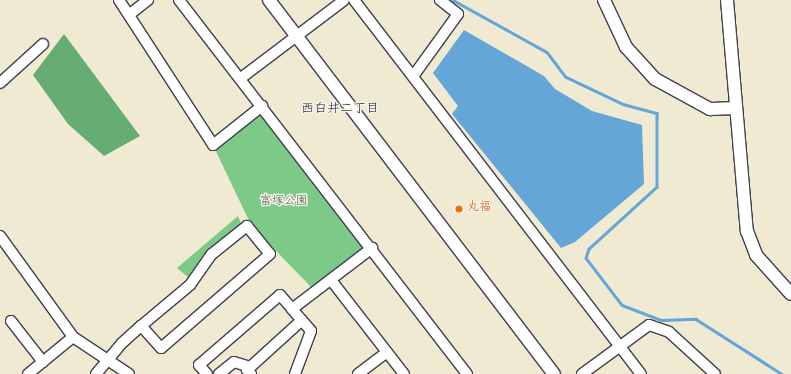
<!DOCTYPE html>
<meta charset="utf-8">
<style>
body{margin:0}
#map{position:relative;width:791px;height:374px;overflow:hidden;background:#f1ead3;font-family:"Gochi Hand","Klee One",sans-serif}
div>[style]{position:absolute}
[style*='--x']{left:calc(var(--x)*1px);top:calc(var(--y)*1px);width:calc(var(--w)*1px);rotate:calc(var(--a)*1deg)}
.green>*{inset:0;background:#7dc988}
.forest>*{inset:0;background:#66ad74}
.water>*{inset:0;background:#64a6d8}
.stream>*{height:2.5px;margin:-1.25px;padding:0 1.25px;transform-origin:1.25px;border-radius:1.25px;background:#64a6d8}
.roads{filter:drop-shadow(1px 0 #414052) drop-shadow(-1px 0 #414052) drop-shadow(0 1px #414052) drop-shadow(0 -1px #414052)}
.minor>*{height:10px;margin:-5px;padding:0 5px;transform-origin:5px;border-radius:5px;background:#fff}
.tertiary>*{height:12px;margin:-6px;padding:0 6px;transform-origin:6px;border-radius:6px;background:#fff}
.dots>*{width:11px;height:11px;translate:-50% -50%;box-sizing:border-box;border:2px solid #f7f3e8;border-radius:50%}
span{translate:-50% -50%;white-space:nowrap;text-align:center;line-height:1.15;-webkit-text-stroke:3px #f7f3e8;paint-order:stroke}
.park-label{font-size:12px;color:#425c56}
.food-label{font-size:12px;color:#c56008}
.left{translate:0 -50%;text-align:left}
.neighbourhood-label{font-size:13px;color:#22223b}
</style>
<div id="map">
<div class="green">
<div style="clip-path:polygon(262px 112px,370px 249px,311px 287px,251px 225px,213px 145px)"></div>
<div style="clip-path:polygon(238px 216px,242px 226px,189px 278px,177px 268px)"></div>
</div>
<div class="forest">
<div style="clip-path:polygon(64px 34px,140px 136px,104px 156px,68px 124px,33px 75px)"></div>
</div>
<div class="water">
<div style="clip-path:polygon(464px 30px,544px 76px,555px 89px,592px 111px,642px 125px,644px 184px,575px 242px,561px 248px,452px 114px,458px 106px,433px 73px)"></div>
</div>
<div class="stream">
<div style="--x:453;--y:0;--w:107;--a:29"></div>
<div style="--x:547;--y:52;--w:31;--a:53"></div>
<div style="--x:566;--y:77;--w:63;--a:25.3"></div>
<div style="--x:623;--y:104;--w:35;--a:15"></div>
<div style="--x:657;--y:113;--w:74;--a:90"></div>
<div style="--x:657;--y:187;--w:92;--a:137.6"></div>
<div style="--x:589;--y:249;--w:9;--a:108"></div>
<div style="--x:586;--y:258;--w:59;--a:52.5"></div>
<div style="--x:622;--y:305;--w:42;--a:21"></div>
<div style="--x:661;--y:320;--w:35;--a:-2"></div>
<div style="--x:696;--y:319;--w:102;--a:32.6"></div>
</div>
<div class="roads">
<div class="minor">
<div style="--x:119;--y:0;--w:173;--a:57"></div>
<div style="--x:213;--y:145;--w:63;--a:-38.5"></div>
<div style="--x:179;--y:0;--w:472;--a:52.4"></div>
<div style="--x:354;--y:0;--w:471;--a:52.5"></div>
<div style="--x:130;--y:14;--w:23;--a:-38"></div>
<div style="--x:414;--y:75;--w:75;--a:-54.2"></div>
<div style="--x:458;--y:14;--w:23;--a:-142"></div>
<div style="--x:241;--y:78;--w:129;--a:-37.1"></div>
<div style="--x:0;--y:83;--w:58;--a:-42.2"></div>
<div style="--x:0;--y:236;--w:125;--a:54.1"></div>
<div style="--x:73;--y:337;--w:67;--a:33.5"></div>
<div style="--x:331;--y:280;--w:119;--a:52.2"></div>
<div style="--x:292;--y:309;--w:29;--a:49"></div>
<div style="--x:311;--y:331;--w:46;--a:110.4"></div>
<div style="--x:11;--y:321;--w:52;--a:52"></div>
<div style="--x:28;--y:374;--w:58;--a:-39.4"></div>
<div style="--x:96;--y:374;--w:40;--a:-50"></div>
<div style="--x:122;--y:343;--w:25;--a:-42"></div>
<div style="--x:141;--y:326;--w:64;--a:-39.9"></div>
<div style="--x:190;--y:285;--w:38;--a:-55"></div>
<div style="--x:212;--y:254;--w:45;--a:-38.7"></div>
<div style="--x:247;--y:226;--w:36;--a:51"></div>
<div style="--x:270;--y:254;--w:144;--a:139.2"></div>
<div style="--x:161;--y:348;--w:30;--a:-132"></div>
<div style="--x:207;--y:374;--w:12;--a:-132"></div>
<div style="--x:199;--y:365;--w:107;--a:-40.8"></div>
<div style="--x:280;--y:295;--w:18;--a:49"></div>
<div style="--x:292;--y:309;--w:101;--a:-37.3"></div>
<div style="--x:219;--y:374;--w:19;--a:-39"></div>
<div style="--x:234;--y:362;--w:17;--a:17"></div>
<div style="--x:251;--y:374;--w:6;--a:-135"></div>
<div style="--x:247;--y:370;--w:74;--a:-42.3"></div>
<div style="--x:358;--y:374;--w:36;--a:-37"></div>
<div style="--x:582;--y:374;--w:83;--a:-36.2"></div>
<div style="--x:649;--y:325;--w:21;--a:19"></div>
<div style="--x:669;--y:332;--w:62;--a:42.4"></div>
</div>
<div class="tertiary">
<div style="--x:269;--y:0;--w:470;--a:52.7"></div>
<div style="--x:604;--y:0;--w:52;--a:64.9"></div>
<div style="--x:626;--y:47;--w:43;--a:47.8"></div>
<div style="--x:655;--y:79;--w:63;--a:28.6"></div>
<div style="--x:710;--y:109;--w:26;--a:-2"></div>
<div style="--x:727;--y:0;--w:232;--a:85.1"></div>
<div style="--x:747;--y:231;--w:26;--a:69"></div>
<div style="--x:756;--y:255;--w:52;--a:48.1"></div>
</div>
</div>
<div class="dots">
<div style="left:459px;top:209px;background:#e8710a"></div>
</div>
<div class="park-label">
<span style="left:284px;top:203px">富塚公園</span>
</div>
<div class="food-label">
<span class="left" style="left:467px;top:209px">丸福</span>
</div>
<div class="neighbourhood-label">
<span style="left:340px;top:110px">西白井二丁目</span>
</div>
</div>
